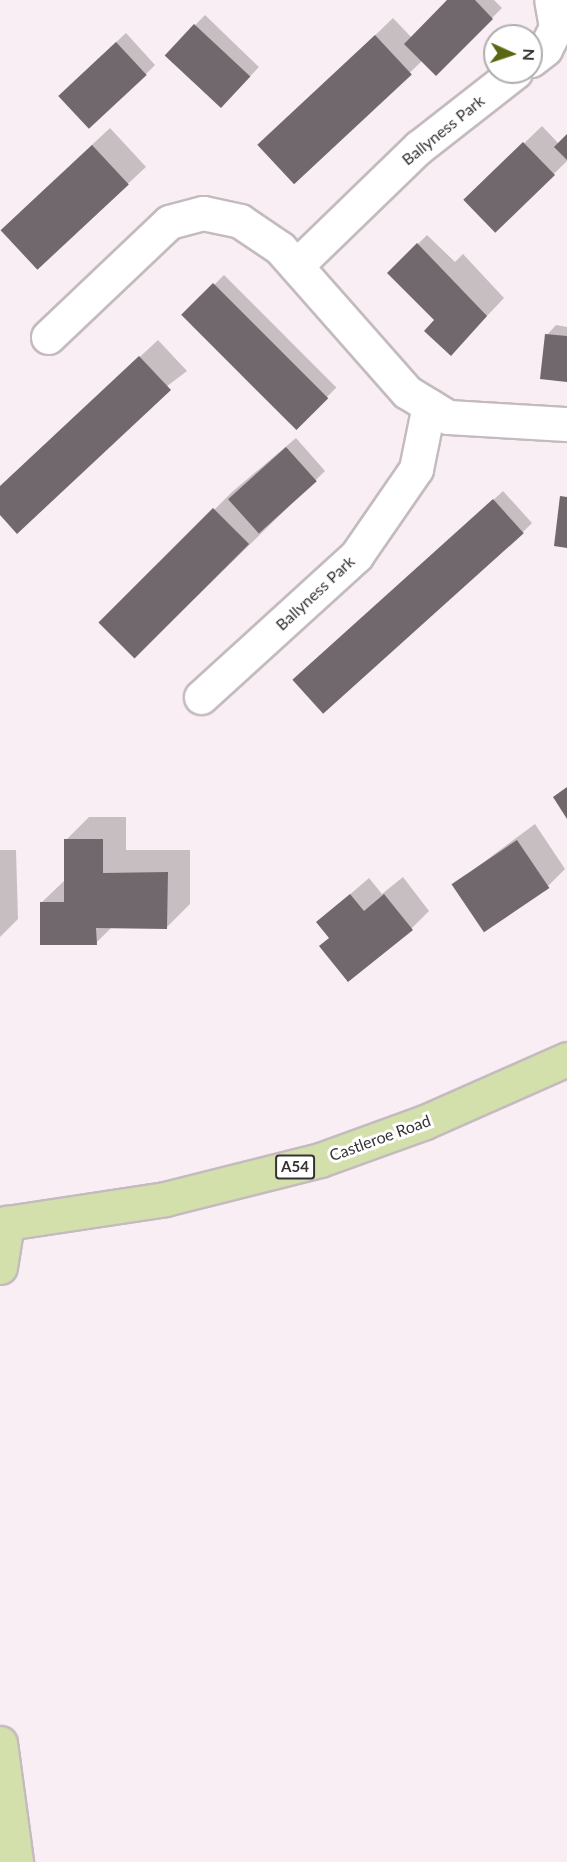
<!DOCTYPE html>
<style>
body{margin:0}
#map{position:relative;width:567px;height:1862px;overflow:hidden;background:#f9eef3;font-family:Lato,sans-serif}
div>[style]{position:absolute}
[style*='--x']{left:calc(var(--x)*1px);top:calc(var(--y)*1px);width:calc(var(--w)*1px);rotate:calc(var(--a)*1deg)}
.shadow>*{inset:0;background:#0003;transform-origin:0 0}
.building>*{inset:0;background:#70686c;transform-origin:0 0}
.roads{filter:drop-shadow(2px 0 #c4bbbf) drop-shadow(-2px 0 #c4bbbf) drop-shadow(0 2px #c4bbbf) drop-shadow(0 -2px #c4bbbf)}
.minor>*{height:33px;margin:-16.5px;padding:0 16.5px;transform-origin:16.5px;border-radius:16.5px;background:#fff}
.primary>*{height:33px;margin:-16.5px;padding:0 16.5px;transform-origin:16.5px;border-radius:16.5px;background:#d4e0ab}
span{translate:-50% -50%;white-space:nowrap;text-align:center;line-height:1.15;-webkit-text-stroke:6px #fff;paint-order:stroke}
.shield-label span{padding:2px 4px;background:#fff;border:2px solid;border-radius:4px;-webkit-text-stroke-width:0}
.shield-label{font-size:15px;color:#363234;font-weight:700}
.street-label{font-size:16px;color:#363234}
.north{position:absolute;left:483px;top:24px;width:60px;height:60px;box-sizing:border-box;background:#fff;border:2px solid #afadae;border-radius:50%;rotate:93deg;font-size:16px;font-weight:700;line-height:24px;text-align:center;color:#363234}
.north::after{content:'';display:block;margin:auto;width:21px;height:27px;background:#5a6811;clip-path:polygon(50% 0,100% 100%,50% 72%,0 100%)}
</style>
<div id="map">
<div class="shadow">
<div style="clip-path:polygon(449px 0,494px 0,502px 8px,436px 74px,423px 60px,295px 183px,278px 129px,393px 18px,412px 38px)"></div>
<div style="left:205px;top:15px;width:75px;height:55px;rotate:44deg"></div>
<div style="clip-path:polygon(126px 33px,155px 65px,146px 74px,69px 86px)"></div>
<div style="clip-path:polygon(542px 126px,559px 144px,567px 136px,567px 161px,496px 231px,484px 182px)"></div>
<div style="clip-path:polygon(110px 128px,146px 167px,37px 268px,20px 212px)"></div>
<div style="clip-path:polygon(427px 235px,455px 262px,463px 254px,504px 298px,451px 354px,436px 320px,389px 273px)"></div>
<div style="left:224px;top:275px;width:159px;height:57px;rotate:45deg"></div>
<div style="clip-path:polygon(556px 325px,567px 327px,567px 380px,547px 335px)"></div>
<div style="clip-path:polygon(158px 340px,187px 371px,0 513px,0 487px)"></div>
<div style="clip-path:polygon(296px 438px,325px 471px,135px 657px,101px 623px,232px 492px)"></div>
<div style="clip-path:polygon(503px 491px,532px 523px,523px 532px,307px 674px)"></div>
<div style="clip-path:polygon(89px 817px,126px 817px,126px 850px,190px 850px,190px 904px,167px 927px,112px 927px,96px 943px,41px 903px,65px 880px,66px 840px)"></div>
<div style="clip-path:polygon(535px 824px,565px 869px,548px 886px,453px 885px)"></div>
<div style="clip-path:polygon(0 850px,16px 850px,18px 919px,0 937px)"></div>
<div style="clip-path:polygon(403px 877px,429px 911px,412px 928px,330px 937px,318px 922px,369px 878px,382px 894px)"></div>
</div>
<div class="building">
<div style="clip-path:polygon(447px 0,475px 0,493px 19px,436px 76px,404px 44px)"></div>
<div style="left:194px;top:24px;width:77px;height:43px;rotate:43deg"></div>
<div style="left:375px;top:35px;width:54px;height:161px;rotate:47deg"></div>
<div style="left:116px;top:42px;width:45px;height:79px;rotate:47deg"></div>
<div style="clip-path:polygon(567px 134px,567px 160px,554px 147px)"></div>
<div style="left:523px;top:142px;width:46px;height:83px;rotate:46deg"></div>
<div style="left:92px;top:145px;width:54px;height:125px;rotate:47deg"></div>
<div style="clip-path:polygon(417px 243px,487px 316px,451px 356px,424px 331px,434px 320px,387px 273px)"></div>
<div style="left:213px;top:283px;width:163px;height:45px;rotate:45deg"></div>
<div style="clip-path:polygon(545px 334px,567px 336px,567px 382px,540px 379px)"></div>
<div style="clip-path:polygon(139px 356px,171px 390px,17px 534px,0 515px,0 486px)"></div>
<div style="left:286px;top:447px;width:46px;height:78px;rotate:48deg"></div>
<div style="clip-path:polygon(560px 496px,567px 497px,567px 548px,554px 546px)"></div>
<div style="left:493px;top:499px;width:46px;height:270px;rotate:48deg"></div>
<div style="left:213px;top:508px;width:51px;height:162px;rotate:45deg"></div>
<div style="clip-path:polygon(567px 787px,567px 819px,553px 797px)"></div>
<div style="clip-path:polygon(64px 839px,103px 839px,103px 873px,168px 872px,167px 929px,96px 928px,97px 945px,40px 945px,40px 902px,64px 902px)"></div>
<div style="left:517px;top:840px;width:58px;height:79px;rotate:56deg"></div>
<div style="clip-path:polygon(350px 894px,364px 911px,384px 894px,413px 930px,348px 982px,319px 946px,329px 938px,316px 922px)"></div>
</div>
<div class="roads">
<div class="minor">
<div style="--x:531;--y:60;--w:18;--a:-38"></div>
<div style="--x:545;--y:49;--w:25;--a:-63"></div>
<div style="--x:556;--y:27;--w:27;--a:-100"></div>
<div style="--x:296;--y:266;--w:171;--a:-44.1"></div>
<div style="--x:419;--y:147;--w:122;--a:-38"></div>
<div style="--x:48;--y:337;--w:167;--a:-43.5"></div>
<div style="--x:169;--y:222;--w:35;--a:-15"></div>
<div style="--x:203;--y:213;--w:38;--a:12"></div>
<div style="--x:240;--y:221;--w:48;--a:34"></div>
<div style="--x:280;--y:248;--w:192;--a:48.6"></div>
<div style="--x:407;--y:392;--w:48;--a:31.4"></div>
<div style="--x:448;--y:417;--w:119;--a:3.4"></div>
<div style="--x:201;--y:697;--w:210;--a:-42.3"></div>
<div style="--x:356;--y:556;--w:106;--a:-55.4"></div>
<div style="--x:416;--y:469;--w:65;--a:-78.5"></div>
</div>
<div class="primary">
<div style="--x:0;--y:1267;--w:45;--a:-81"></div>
<div style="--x:7;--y:1223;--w:160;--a:-8.6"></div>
<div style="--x:165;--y:1199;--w:160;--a:-14.1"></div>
<div style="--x:320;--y:1160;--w:112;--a:-19.9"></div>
<div style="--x:425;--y:1122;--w:155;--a:-23.9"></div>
<div style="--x:0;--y:1743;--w:120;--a:82.3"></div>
</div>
</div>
<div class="shield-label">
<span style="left:295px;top:1167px">A54</span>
</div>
<div class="street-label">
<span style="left:443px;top:130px;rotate:-39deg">Ballyness Park</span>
<span style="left:315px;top:593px;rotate:-43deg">Ballyness Park</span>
<span style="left:380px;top:1138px;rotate:-20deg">Castleroe Road</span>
</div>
<div class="north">N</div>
</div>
